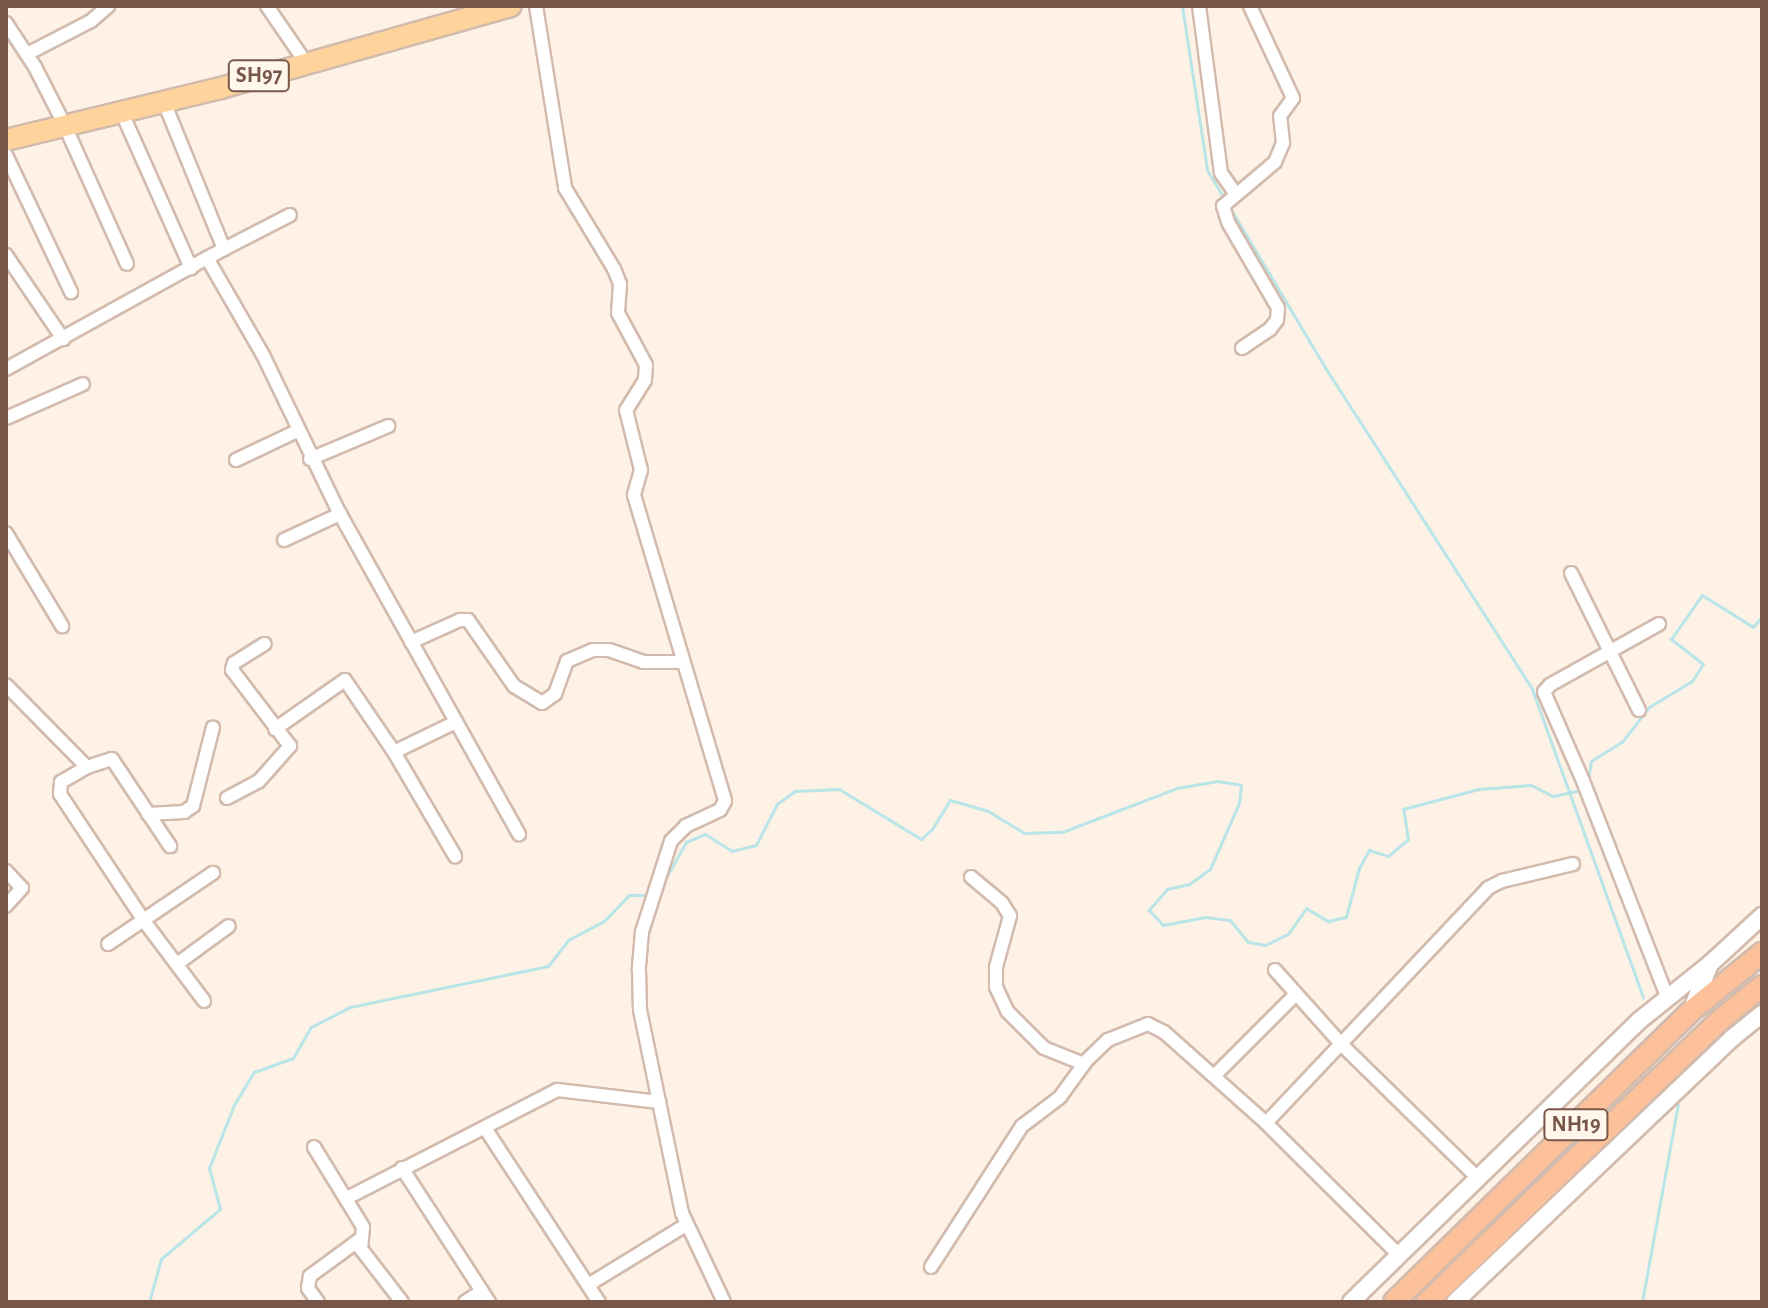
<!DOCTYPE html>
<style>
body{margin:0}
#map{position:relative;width:1768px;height:1308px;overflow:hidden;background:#fdf2e5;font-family:"Alegreya Sans",sans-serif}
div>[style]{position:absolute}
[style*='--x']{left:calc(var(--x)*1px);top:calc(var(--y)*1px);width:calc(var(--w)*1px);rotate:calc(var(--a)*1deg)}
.stream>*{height:3px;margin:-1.5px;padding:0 1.5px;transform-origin:1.5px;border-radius:1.5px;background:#b9e4e8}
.roads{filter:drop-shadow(2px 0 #d2bbad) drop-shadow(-2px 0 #d2bbad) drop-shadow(0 2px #d2bbad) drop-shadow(0 -2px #d2bbad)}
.minor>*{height:12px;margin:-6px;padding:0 6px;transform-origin:6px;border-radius:6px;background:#fff}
.tertiary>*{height:16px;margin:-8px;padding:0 8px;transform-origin:8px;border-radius:8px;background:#fff}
.primary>*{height:20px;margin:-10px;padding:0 10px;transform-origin:10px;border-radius:10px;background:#fed49c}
.trunk>*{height:20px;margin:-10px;padding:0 10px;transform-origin:10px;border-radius:10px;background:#fcc09b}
span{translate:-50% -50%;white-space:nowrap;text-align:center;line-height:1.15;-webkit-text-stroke:7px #fff7ec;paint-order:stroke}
.shield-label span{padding:2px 6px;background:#fff7ec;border:2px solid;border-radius:6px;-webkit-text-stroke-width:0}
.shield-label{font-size:22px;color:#785749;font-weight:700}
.frame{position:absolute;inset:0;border:8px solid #785749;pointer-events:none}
</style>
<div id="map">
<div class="stream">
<div style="--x:1182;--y:6;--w:166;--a:81.3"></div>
<div style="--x:1207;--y:170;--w:31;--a:59"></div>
<div style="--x:1230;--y:208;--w:187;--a:59.2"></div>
<div style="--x:1326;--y:369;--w:381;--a:57.2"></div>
<div style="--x:1532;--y:689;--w:328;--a:70.2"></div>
<div style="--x:1588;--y:780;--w:19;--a:-81"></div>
<div style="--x:1591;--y:761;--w:36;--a:-32"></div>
<div style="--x:1622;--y:742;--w:44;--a:-52.4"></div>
<div style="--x:1649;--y:707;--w:50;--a:-31.2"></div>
<div style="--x:1692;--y:681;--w:20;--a:-57"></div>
<div style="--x:1703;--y:664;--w:41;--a:-142"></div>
<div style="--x:1671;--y:639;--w:54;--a:-54.8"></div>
<div style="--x:1702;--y:595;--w:60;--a:32.1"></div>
<div style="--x:1753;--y:627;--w:14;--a:-51"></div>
<div style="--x:664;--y:881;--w:45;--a:-60.6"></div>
<div style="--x:686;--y:842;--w:21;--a:-23"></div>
<div style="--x:705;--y:834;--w:32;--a:32"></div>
<div style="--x:732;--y:851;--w:25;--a:-14"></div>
<div style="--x:756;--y:845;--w:46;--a:-62.9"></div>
<div style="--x:777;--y:804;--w:22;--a:-36"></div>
<div style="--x:795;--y:791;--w:44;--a:-2.6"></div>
<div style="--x:839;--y:789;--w:96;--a:31.4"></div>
<div style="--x:921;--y:839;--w:15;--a:-42"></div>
<div style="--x:932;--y:829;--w:34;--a:-58"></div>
<div style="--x:950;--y:800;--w:40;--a:16"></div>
<div style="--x:988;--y:811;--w:42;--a:31.4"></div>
<div style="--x:1024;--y:833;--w:38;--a:-2"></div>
<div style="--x:1062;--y:832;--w:123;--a:-20.9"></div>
<div style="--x:1177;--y:788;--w:41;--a:-9.9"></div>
<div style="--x:1217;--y:781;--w:24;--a:9"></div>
<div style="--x:1241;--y:785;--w:18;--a:96"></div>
<div style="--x:1239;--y:803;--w:72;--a:113.7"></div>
<div style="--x:1210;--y:869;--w:26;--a:144"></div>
<div style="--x:1189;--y:884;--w:23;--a:167"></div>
<div style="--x:1167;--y:889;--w:28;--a:131"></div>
<div style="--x:1149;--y:910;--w:21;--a:47"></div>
<div style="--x:1163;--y:925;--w:43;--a:-10.8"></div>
<div style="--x:1205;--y:917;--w:25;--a:7"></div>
<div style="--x:1230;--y:920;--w:28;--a:51"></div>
<div style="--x:1248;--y:942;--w:17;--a:10"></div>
<div style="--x:1265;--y:945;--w:25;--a:-26"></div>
<div style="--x:1288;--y:934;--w:32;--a:-55"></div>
<div style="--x:1306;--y:908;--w:26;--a:31"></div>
<div style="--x:1328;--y:921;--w:18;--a:-13"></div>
<div style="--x:1346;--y:917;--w:51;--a:-75.1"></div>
<div style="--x:1359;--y:868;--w:21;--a:-61"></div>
<div style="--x:1369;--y:850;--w:20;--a:18"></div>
<div style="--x:1388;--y:856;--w:26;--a:-40"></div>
<div style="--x:1408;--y:839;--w:30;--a:-99"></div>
<div style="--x:1403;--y:809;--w:78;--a:-14.9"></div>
<div style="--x:1478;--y:789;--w:53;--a:-4.3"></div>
<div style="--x:1531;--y:785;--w:25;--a:27"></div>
<div style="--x:1553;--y:796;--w:29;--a:-12"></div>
<div style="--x:149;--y:1302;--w:45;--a:-74.4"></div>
<div style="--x:161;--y:1259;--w:77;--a:-40.3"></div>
<div style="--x:220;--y:1209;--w:42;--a:-105"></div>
<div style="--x:209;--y:1168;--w:68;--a:-68.4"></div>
<div style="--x:234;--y:1105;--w:39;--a:-59"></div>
<div style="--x:254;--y:1072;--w:41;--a:-19.7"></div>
<div style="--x:293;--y:1058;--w:36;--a:-60"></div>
<div style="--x:311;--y:1027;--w:44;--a:-27.1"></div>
<div style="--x:350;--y:1007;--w:202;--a:-11.7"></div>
<div style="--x:548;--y:966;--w:33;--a:-52"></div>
<div style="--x:568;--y:940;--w:41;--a:-27.8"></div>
<div style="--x:604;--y:921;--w:36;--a:-46"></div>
<div style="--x:629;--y:895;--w:20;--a:0"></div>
<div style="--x:1642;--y:1302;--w:201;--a:-79.7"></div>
</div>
<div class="roads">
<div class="minor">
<div style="--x:267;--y:6;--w:69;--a:55.6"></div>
<div style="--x:536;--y:6;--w:184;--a:80.9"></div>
<div style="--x:565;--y:188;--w:95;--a:58.8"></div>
<div style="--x:614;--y:269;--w:16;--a:68"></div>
<div style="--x:620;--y:284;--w:29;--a:94"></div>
<div style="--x:618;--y:313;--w:59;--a:61.7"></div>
<div style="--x:646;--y:365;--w:15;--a:94"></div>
<div style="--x:645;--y:380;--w:36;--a:122"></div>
<div style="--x:626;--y:410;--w:62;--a:76"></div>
<div style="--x:641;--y:470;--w:26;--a:106"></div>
<div style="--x:634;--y:495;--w:319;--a:73.4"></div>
<div style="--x:725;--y:801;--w:10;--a:119"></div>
<div style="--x:720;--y:810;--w:38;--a:155"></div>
<div style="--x:686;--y:826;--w:21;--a:135"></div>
<div style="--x:671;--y:841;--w:96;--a:107.7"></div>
<div style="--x:642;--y:932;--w:38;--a:95"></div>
<div style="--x:639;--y:970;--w:40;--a:88.6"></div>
<div style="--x:640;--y:1010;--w:207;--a:78.3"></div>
<div style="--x:682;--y:1213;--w:98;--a:64.7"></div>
<div style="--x:1199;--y:6;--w:168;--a:82.5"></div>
<div style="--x:1221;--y:173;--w:24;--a:55"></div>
<div style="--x:6;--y:23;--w:53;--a:56.6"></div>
<div style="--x:35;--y:67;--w:66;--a:63"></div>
<div style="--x:65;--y:126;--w:151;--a:65.8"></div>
<div style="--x:27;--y:54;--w:72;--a:-27.3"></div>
<div style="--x:91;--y:21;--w:23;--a:-41"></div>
<div style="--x:164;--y:102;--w:159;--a:67.8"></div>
<div style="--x:224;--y:249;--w:19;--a:152"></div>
<div style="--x:207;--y:258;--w:112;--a:60"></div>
<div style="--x:263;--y:355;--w:177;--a:64.2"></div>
<div style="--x:340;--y:514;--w:367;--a:60.8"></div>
<div style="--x:122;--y:113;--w:170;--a:66"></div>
<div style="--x:6;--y:155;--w:152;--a:64.6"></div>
<div style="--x:224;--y:249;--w:74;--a:-27.3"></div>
<div style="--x:6;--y:255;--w:102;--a:55.8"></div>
<div style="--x:1242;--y:348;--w:34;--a:-34"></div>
<div style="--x:1270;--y:329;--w:11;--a:-52"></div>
<div style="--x:1277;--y:320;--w:12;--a:-85"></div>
<div style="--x:1278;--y:308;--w:99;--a:-120.2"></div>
<div style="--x:1228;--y:222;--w:17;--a:-107"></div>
<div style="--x:1223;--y:206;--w:68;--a:-40.2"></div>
<div style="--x:1275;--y:162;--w:21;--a:-67"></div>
<div style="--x:1283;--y:143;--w:27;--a:-96"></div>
<div style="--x:1280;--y:116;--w:22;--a:-54"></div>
<div style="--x:1293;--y:98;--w:102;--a:-115.1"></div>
<div style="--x:6;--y:369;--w:230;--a:-28.9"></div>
<div style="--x:6;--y:418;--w:84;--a:-23.8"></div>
<div style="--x:310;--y:459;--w:85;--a:-22.9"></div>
<div style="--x:236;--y:460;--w:68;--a:-25.4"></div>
<div style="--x:6;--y:533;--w:109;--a:58.9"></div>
<div style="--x:284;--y:540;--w:62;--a:-24.9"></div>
<div style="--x:1571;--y:573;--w:153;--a:63.6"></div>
<div style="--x:1659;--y:624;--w:125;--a:150.8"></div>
<div style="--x:1550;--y:685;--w:9;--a:131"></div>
<div style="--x:1544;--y:692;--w:97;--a:66.3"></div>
<div style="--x:1583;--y:781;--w:232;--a:68.7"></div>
<div style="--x:411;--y:642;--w:54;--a:-24.2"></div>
<div style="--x:460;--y:620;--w:8;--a:0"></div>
<div style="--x:468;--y:620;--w:80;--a:55.1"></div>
<div style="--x:514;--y:686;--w:33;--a:31"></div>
<div style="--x:542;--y:703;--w:16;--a:-35"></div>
<div style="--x:555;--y:694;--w:35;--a:-70"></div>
<div style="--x:567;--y:661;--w:28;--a:-23"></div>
<div style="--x:593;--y:650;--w:16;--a:0"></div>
<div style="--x:609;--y:650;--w:36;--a:19"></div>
<div style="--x:643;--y:662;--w:38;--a:0"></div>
<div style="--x:6;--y:685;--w:115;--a:45.4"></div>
<div style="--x:87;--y:767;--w:30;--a:150"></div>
<div style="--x:61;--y:782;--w:12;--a:95"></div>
<div style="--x:60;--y:794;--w:152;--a:56.5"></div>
<div style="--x:144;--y:921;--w:100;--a:53.1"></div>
<div style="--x:275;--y:729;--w:85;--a:-35"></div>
<div style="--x:345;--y:680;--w:87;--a:55.8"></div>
<div style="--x:394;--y:752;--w:121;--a:59.6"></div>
<div style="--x:394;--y:752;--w:69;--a:-25.8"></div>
<div style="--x:87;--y:767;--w:26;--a:-18"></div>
<div style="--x:112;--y:759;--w:105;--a:56.3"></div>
<div style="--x:227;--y:798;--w:36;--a:-28"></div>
<div style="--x:259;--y:781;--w:47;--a:-48.5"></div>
<div style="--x:290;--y:746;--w:96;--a:-127.3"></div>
<div style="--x:232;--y:670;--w:7;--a:-74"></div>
<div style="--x:234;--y:663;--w:36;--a:-32"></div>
<div style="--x:148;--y:814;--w:36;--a:-3"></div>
<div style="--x:184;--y:812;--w:11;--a:-34"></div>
<div style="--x:193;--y:806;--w:81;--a:-75.8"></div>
<div style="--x:6;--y:871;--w:23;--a:47"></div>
<div style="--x:22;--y:888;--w:24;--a:132"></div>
<div style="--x:971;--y:877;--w:40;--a:40"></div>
<div style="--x:1002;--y:903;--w:15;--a:58"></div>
<div style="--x:1010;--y:916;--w:53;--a:105.4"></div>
<div style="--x:996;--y:967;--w:20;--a:90"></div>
<div style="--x:996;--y:987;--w:26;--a:65"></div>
<div style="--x:1007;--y:1011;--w:52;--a:45"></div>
<div style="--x:1044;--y:1048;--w:43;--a:21.8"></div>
<div style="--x:108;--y:944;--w:127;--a:-34.1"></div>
<div style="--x:177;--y:964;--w:64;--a:-36.2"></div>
<div style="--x:1275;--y:970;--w:101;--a:48.2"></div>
<div style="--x:1342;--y:1045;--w:190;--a:44.4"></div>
<div style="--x:1214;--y:1076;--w:116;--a:-45"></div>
<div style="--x:1266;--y:1123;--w:323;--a:-46.6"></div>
<div style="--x:1488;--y:888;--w:16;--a:-27"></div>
<div style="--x:1502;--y:881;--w:73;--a:-13.5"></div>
<div style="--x:485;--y:1128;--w:208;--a:56.8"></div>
<div style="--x:314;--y:1147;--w:94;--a:58.5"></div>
<div style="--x:363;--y:1227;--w:22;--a:95"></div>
<div style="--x:361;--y:1249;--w:67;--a:52.3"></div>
<div style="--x:402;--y:1168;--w:160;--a:57"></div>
<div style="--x:347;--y:1198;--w:236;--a:-27.2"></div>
<div style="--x:557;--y:1090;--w:103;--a:6.7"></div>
<div style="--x:931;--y:1267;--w:168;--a:-57.2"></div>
<div style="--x:1022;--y:1126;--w:48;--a:-37.3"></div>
<div style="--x:1060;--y:1097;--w:46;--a:-53.9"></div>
<div style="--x:1087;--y:1060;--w:29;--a:-44"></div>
<div style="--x:1108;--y:1040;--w:43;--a:-21.8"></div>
<div style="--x:1148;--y:1024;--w:18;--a:27"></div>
<div style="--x:1164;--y:1032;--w:137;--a:41.7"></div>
<div style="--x:1266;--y:1123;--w:187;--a:44.8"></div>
<div style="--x:588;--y:1285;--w:115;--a:-31.5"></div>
<div style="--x:318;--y:1302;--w:17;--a:-126"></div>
<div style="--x:308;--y:1288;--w:12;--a:-81"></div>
<div style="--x:310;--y:1276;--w:64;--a:-36.2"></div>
<div style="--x:465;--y:1302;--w:20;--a:-33"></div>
</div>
<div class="tertiary">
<div style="--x:1691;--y:1011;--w:51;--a:-68"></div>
<div style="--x:1710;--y:964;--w:71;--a:-42.7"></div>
<div style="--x:1351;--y:1302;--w:404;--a:-44.3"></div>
<div style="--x:1640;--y:1020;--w:90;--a:-38.7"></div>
<div style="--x:1455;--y:1302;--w:381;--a:-43.6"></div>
<div style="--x:1731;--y:1039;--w:40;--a:-39"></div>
</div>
<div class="primary">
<div style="--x:6;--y:140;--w:221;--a:-13.6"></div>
<div style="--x:221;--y:88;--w:301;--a:-15.8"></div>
</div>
<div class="trunk">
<div style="--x:1394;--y:1302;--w:416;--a:-44.4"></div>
<div style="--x:1691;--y:1011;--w:92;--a:-39.2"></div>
<div style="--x:1427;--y:1302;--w:404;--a:-43.9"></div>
<div style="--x:1718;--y:1022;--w:57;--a:-39.3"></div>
</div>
</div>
<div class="shield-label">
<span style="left:259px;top:76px">SH97</span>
<span style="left:1576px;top:1125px">NH19</span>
</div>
<div class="frame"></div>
</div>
